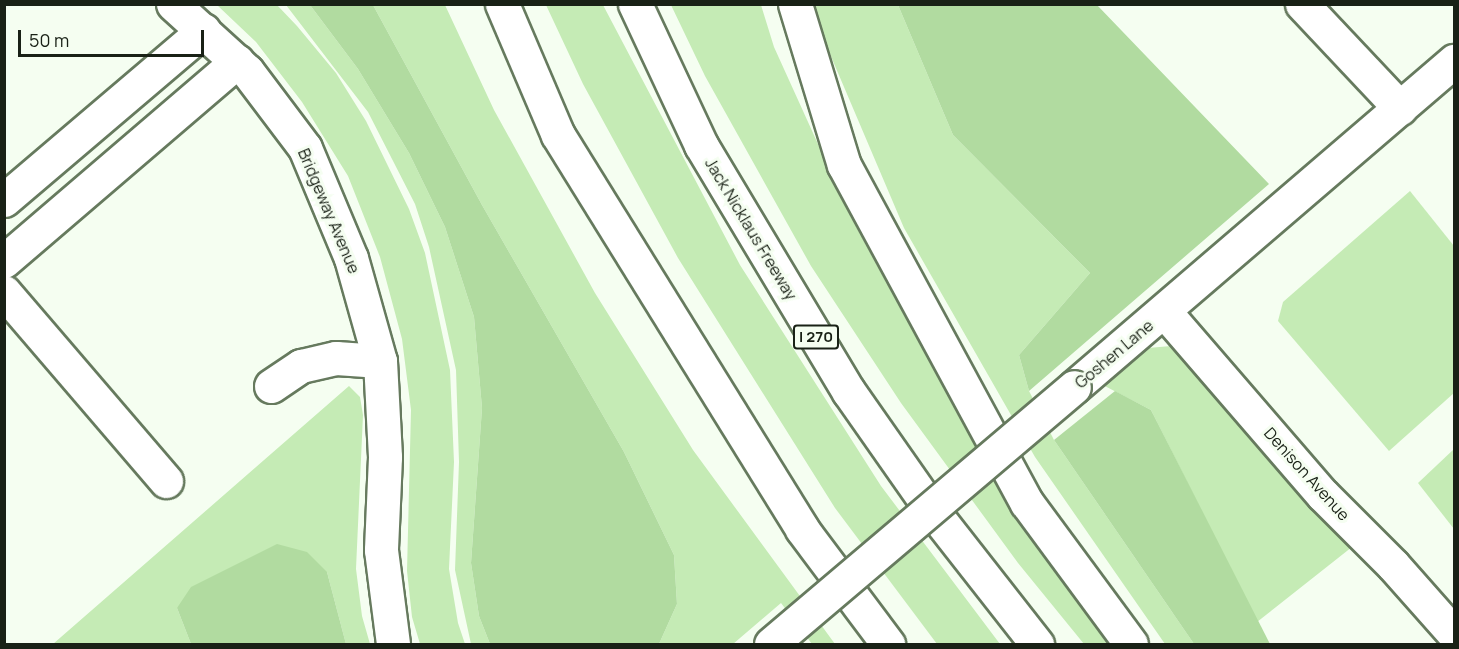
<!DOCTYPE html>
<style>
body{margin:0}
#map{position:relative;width:1459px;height:649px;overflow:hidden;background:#f5fef1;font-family:Manrope,sans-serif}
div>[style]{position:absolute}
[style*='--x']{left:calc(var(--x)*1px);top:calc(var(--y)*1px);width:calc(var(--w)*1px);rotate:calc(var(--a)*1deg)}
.green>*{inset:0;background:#c5ebb5}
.forest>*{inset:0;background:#b1dba0}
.roads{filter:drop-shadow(2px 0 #667a5e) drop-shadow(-2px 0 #667a5e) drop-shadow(0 2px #667a5e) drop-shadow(0 -2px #667a5e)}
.minor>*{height:33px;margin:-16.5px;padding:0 16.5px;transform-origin:16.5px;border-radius:16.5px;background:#fff}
.highway>*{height:33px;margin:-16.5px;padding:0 16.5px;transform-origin:16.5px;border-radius:16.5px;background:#fff}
.bridges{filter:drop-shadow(2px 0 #667a5e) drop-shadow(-2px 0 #667a5e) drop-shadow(0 2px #667a5e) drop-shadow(0 -2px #667a5e)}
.minor-bridge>*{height:33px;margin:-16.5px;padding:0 16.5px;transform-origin:16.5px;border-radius:16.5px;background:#fff}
span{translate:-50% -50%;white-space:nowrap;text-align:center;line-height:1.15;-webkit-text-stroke:6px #f5fef1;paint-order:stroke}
.shield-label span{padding:2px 4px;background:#f5fef1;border:2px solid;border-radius:4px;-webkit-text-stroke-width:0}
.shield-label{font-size:15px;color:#192116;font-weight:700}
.street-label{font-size:16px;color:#192116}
.frame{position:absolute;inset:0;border:6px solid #192116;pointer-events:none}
.scale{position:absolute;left:18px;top:30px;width:186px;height:27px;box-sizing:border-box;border:3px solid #192116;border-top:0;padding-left:8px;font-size:18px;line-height:21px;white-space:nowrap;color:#192116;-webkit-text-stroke:4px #f5fef1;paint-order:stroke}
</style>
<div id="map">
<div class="green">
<div style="clip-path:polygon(217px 5px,277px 5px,297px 26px,336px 73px,366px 121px,409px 209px,425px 253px,450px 370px,454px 462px,449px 569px,458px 623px,465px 644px,420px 644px,412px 617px,407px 571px,411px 410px,402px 339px,380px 257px,348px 176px,302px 102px,256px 42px)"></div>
<div style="clip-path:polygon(286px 5px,310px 5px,358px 69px,409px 153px,445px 227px,474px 317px,482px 408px,471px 563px,479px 616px,490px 644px,471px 644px,455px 570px,459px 462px,456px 370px,429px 247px,415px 204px,368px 112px)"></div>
<div style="clip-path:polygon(373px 5px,445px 5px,494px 110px,595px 293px,693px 450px,835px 644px,812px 644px,781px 603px,733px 644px,659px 644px,677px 604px,674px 555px,624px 452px,482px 205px)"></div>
<div style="clip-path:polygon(546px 5px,603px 5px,740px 265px,881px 486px,1000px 644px,937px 644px,835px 508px,678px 258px,583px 84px)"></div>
<div style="clip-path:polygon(671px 5px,761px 5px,774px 47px,852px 219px,953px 404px,1113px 644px,1084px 644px,1018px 563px,901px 403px,811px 266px,705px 76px)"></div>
<div style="clip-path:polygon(813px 5px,898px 5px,953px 135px,1090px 273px,1019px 355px,1029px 391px,1054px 440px,1194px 644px,1165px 644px,1035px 457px,904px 228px,824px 40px)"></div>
<div style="clip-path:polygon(1410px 191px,1454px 246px,1454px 393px,1389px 451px,1278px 321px,1283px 302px)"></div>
<div style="clip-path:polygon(1171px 346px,1316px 512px,1352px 547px,1257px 622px,1151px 410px,1099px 383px,1148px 348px)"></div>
<div style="clip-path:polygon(349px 386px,360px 397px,363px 415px,356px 569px,362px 616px,370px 644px,346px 644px,327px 572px,177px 608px,191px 644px,53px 644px)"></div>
<div style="clip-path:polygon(1454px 449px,1454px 529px,1418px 483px)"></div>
</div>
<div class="forest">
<div style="clip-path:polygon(310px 5px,373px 5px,482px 205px,624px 452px,674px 555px,677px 604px,659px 644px,490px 644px,479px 616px,471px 563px,482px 408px,474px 317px,445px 227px,409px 153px,358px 69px)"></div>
<div style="clip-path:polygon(898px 5px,1097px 5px,1269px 184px,1029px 391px,1019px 355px,1090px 273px,953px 135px)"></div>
<div style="clip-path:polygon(1115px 391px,1151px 410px,1270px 644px,1194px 644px,1054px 440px)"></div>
<div style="clip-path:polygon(277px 544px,307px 552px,327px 572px,346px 644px,191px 644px,177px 608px,191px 587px)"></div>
</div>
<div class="roads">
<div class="minor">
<div style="--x:173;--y:4;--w:100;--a:42.2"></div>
<div style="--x:247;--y:71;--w:96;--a:53"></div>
<div style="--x:305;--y:148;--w:119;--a:67.3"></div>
<div style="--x:351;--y:258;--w:107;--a:74.3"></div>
<div style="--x:380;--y:361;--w:96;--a:87"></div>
<div style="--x:385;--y:457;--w:93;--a:92.5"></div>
<div style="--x:381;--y:550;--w:95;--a:82.7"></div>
<div style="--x:1302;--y:4;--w:143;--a:46.7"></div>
<div style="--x:4;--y:200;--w:262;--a:-40.4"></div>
<div style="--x:4;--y:261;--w:307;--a:-40.6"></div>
<div style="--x:4;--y:292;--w:249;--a:49.4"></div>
<div style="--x:1164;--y:311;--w:243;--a:49.2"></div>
<div style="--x:1323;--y:495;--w:99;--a:45"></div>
<div style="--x:1393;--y:565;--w:92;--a:48.5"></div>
<div style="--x:271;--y:386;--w:36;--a:-34"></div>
<div style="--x:301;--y:366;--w:36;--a:-13"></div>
<div style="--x:336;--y:358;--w:44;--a:3.9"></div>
<div style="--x:1074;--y:387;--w:501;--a:-40.63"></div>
</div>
<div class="highway">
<div style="--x:502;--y:4;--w:142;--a:66.9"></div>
<div style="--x:558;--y:135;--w:463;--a:58.2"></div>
<div style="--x:802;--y:529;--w:144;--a:53.2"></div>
<div style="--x:635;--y:4;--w:156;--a:64.9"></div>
<div style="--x:701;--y:145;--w:288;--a:59.1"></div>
<div style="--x:849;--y:392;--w:143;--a:55"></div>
<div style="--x:931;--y:509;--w:172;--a:51.9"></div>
<div style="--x:795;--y:4;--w:168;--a:73.1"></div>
<div style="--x:844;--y:165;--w:384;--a:61.6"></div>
<div style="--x:1027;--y:503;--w:175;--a:53.6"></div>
</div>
</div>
<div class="bridges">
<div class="minor-bridge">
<div style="--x:771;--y:644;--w:397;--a:-40.3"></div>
</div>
</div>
<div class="shield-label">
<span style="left:816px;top:337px">I 270</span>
</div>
<div class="street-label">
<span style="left:329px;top:211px;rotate:67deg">Bridgeway Avenue</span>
<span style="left:751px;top:229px;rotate:59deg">Jack Nicklaus Freeway</span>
<span style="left:1114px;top:354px;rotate:-40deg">Goshen Lane</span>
<span style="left:1307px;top:474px;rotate:48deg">Denison Avenue</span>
</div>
<div class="frame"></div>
<div class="scale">50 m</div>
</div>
